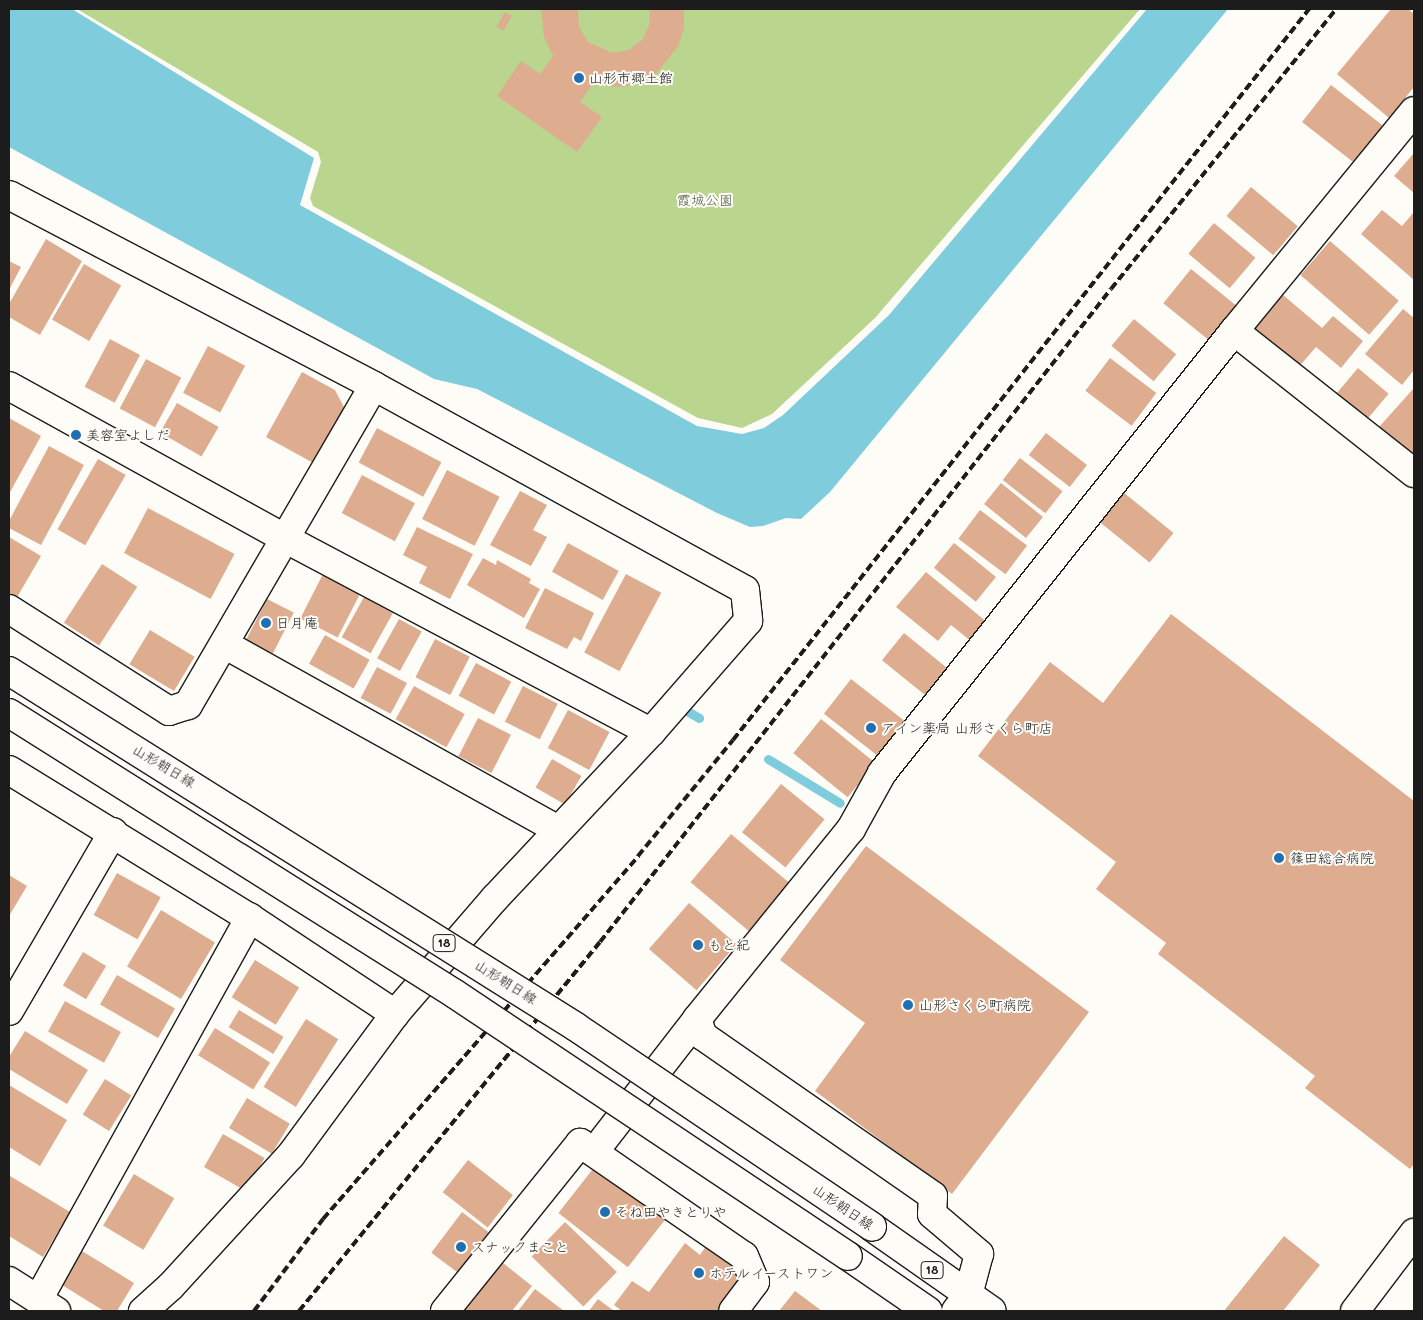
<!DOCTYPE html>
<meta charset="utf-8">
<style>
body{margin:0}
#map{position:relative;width:1423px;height:1320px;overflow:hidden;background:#fdfcf7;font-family:Mali,"Klee One",sans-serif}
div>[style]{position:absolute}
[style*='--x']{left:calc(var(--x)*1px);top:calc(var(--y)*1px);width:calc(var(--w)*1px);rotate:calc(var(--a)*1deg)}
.green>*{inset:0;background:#b9d58e}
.water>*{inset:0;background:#7fccdd}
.stream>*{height:9px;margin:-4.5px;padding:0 4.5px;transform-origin:4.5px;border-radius:4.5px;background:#7fccdd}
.building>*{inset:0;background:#dead90;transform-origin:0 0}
.roads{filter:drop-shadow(1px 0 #1c1c1c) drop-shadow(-1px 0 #1c1c1c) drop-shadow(0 1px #1c1c1c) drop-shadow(0 -1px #1c1c1c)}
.minor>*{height:28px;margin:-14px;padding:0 14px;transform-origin:14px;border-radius:14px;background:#fdfcf7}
.major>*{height:28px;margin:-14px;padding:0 14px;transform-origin:14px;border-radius:14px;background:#fdfcf7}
.rail>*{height:4px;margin-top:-2px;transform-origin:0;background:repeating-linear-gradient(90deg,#1c1c1c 0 8px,transparent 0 12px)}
.bridges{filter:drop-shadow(1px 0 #1c1c1c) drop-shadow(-1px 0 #1c1c1c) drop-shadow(0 1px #1c1c1c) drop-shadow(0 -1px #1c1c1c)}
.major-bridge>*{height:28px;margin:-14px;padding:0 14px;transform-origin:14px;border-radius:14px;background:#fdfcf7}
.dots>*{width:14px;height:14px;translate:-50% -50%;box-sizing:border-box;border:2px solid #fdfcf7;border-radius:50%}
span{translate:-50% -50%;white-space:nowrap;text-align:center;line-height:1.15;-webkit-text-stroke:4px #fdfcf7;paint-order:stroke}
.shield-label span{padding:1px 4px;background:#fdfcf7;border:1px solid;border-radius:4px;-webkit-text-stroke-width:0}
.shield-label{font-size:12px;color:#1c1c1c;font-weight:700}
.poi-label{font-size:14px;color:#1c1c1c}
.left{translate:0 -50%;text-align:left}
.park-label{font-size:14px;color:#535d44}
.street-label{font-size:14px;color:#1c1c1c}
.frame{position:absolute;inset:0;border:10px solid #1c1c1c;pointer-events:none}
</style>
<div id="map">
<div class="green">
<div style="clip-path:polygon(77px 9px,1140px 9px,875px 318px,772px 414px,742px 428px,698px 418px,313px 206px,310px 198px,321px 162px,318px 152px)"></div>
</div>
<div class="water">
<div style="clip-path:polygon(9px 9px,72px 9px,314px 158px,300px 205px,697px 426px,742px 434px,764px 428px,783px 415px,889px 315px,1147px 9px,1228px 9px,830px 492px,801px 519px,786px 518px,763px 526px,750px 527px,717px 513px,477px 389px,434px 379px,9px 147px)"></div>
</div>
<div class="stream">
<div style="--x:687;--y:711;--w:14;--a:30"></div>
<div style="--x:768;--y:759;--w:84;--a:31.4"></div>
</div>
<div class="building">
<div style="clip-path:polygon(541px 9px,578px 9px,579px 27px,588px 42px,612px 53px,629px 50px,643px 39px,650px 23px,649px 9px,684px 9px,684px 29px,678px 46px,657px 73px,625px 87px,592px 85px,580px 102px,602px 117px,577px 152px,497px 96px,521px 61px,540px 74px,553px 56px,544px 37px)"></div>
<div style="clip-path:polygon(1391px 9px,1408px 9px,1414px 14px,1414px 87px,1389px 118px,1337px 74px)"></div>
<div style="left:505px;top:12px;width:8px;height:17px;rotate:30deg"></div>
<div style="left:1331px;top:85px;width:66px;height:47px;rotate:38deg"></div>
<div style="clip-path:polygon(1414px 153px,1414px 193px,1394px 176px)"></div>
<div style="left:1251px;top:187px;width:61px;height:38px;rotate:40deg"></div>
<div style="clip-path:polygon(1382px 210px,1402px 226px,1414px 212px,1414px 280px,1361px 234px)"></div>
<div style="left:1214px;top:223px;width:54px;height:40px;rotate:40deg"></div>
<div style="clip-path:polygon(46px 239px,82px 261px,40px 335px,9px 317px,9px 304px)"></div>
<div style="left:1330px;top:241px;width:91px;height:45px;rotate:41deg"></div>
<div style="clip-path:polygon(9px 261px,21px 267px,9px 290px)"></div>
<div style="left:84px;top:264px;width:43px;height:64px;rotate:30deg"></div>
<div style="left:1191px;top:269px;width:58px;height:44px;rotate:39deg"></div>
<div style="clip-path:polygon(1283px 295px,1322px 328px,1333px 316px,1363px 341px,1341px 368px,1316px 347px,1297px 369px,1252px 332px)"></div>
<div style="clip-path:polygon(1403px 309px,1414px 318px,1414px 370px,1402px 385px,1365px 354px)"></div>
<div style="left:1134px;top:319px;width:55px;height:35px;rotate:40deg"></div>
<div style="left:110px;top:339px;width:34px;height:54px;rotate:28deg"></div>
<div style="left:208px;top:346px;width:42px;height:53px;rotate:28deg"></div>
<div style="left:1110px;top:358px;width:58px;height:41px;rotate:37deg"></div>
<div style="left:146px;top:359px;width:40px;height:56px;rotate:28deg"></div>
<div style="left:1358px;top:368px;width:40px;height:38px;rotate:40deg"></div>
<div style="clip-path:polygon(302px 372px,335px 390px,344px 407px,342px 419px,317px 465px,266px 437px)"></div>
<div style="clip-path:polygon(1414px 388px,1414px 460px,1379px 427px)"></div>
<div style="left:177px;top:403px;width:48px;height:34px;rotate:30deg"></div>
<div style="clip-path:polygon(9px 418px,41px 436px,9px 494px)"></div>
<div style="left:377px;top:428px;width:73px;height:39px;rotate:28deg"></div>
<div style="left:1046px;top:433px;width:52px;height:28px;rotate:38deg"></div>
<div style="clip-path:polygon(49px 446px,84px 465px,41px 545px,9px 528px,9px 521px)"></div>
<div style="left:1020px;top:458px;width:54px;height:28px;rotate:38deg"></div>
<div style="left:98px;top:459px;width:32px;height:81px;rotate:30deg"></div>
<div style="left:447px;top:470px;width:59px;height:55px;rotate:27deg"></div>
<div style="left:362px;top:475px;width:60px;height:43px;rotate:28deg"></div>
<div style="left:1001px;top:483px;width:54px;height:27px;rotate:39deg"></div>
<div style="clip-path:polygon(520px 491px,547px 505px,533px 530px,547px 537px,531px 566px,490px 545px)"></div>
<div style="left:1123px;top:492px;width:65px;height:38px;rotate:39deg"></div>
<div style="left:148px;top:508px;width:98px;height:51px;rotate:28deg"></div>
<div style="left:980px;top:510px;width:59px;height:36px;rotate:37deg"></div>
<div style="clip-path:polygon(417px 527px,473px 554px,450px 599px,419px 583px,427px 567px,403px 555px)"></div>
<div style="clip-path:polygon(9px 537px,41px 556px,16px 599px,9px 595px)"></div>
<div style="left:568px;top:543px;width:58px;height:33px;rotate:29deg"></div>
<div style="left:954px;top:543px;width:54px;height:32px;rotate:39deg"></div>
<div style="clip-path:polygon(483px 558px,496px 565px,497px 560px,531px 579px,529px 583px,540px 589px,524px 618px,467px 585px)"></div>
<div style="left:102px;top:564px;width:42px;height:70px;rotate:33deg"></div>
<div style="clip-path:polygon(926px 572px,988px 623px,972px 642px,951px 625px,938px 641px,896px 607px)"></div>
<div style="left:323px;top:574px;width:42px;height:50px;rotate:27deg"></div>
<div style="left:626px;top:574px;width:40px;height:89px;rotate:28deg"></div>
<div style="clip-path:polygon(545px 588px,594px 613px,581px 641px,574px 637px,567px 649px,525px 628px)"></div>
<div style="left:364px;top:597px;width:33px;height:46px;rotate:29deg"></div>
<div style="left:267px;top:599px;width:30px;height:46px;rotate:27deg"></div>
<div style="clip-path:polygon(1171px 614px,1414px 801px,1414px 1164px,1410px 1169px,1305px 1088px,1315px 1076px,1158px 954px,1166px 943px,1096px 889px,1116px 862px,978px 756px,1050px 662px,1103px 703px)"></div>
<div style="left:399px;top:619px;width:26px;height:45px;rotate:29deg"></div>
<div style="left:150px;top:630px;width:52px;height:40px;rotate:31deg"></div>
<div style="left:904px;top:633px;width:59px;height:35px;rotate:39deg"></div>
<div style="left:325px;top:635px;width:51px;height:33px;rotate:29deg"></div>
<div style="left:435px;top:639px;width:39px;height:43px;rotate:27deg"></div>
<div style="left:476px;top:663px;width:40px;height:37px;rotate:28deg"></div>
<div style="left:377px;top:667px;width:34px;height:35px;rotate:28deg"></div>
<div style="left:851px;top:679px;width:71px;height:44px;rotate:38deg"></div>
<div style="left:414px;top:686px;width:58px;height:38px;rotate:29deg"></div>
<div style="left:523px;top:686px;width:39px;height:40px;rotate:27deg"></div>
<div style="left:568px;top:710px;width:47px;height:43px;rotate:28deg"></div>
<div style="left:478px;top:718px;width:37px;height:43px;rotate:27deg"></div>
<div style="left:821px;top:719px;width:70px;height:44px;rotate:39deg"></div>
<div style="left:552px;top:759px;width:34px;height:33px;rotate:30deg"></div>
<div style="left:781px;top:784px;width:56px;height:62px;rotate:39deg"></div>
<div style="left:731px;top:834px;width:76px;height:63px;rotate:40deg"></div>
<div style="clip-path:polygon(866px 846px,1089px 1012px,952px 1194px,815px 1091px,865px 1023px,780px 960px)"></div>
<div style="left:117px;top:873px;width:50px;height:48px;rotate:29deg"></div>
<div style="clip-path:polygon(9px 875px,27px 886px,9px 916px)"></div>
<div style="left:689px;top:903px;width:63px;height:61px;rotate:41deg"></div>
<div style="left:161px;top:910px;width:63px;height:66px;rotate:31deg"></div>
<div style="left:83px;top:952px;width:27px;height:39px;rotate:31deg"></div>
<div style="left:255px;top:960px;width:52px;height:44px;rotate:32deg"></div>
<div style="left:117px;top:975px;width:67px;height:34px;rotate:30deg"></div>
<div style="left:65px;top:1001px;width:64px;height:35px;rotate:29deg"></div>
<div style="left:239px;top:1010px;width:52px;height:20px;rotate:31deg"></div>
<div style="left:306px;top:1019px;width:38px;height:80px;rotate:32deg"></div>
<div style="left:215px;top:1028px;width:65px;height:32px;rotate:32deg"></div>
<div style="clip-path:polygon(25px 1031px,88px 1070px,67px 1104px,9px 1069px,9px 1057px)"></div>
<div style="left:105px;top:1079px;width:31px;height:42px;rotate:32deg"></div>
<div style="clip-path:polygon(9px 1085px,67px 1120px,40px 1166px,9px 1147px)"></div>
<div style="left:247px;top:1098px;width:50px;height:35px;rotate:31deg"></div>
<div style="left:223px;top:1134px;width:48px;height:38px;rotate:30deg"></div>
<div style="left:468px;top:1160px;width:57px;height:41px;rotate:38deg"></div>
<div style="left:596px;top:1165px;width:88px;height:61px;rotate:38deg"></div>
<div style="left:134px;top:1174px;width:47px;height:60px;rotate:31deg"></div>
<div style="clip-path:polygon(10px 1176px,70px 1212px,43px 1257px,9px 1236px)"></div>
<div style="left:462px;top:1212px;width:41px;height:51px;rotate:37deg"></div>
<div style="left:565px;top:1222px;width:72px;height:48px;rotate:44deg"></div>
<div style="clip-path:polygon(1284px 1236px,1320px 1265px,1283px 1311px,1224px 1311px)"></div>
<div style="clip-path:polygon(685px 1243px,700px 1255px,706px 1246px,744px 1274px,717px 1311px,622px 1311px,614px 1305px,632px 1281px,649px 1292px)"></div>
<div style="clip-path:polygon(82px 1251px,134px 1283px,117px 1311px,104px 1311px,62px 1285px)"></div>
<div style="clip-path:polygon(498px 1259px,532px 1286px,512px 1311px,457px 1311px)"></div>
<div style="clip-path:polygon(535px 1289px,564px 1311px,518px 1311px)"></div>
<div style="clip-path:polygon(795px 1291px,822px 1311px,779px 1311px)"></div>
<div style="clip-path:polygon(598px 1299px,614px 1311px,589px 1311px)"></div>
</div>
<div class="roads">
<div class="minor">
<div style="--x:9;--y:195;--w:412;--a:27.6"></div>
<div style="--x:374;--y:386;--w:423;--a:28.8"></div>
<div style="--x:745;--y:590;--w:31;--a:84"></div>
<div style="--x:748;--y:621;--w:147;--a:131.1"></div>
<div style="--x:1234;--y:331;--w:284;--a:-50.7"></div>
<div style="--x:9;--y:386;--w:316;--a:28.9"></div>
<div style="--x:286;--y:539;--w:413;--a:27.9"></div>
<div style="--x:651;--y:732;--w:228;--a:133.2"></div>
<div style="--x:495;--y:898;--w:153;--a:130.8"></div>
<div style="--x:395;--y:1014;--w:175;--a:126.4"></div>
<div style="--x:291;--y:1155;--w:178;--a:132.5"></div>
<div style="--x:171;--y:1286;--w:38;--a:138"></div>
<div style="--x:9;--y:609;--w:190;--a:32.5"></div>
<div style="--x:169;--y:711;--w:20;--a:-18"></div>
<div style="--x:188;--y:705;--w:369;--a:-59.8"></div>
<div style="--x:226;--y:645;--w:379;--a:29.1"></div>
<div style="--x:9;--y:770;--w:283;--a:31.6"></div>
<div style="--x:250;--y:918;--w:174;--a:33.5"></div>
<div style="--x:9;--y:1011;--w:207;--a:-59.8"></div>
<div style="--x:697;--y:1019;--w:18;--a:71"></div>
<div style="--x:703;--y:1036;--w:280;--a:34.8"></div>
<div style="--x:933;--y:1196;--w:18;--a:93"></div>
<div style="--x:932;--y:1214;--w:62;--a:40.4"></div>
<div style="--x:979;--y:1254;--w:42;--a:105"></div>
<div style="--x:968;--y:1295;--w:20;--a:127"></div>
<div style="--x:594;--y:1152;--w:168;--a:-52.2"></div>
<div style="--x:697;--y:1019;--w:245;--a:-51"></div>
<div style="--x:851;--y:829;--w:64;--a:-61"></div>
<div style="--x:882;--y:773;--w:565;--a:-51.47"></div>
<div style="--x:1234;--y:331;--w:229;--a:38.3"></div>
<div style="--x:9;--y:1281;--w:56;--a:32.6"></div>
<div style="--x:39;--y:1298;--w:435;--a:-61"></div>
<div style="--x:445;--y:1311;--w:216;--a:-51.2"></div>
<div style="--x:580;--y:1143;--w:199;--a:34.6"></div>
<div style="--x:744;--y:1256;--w:28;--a:67"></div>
<div style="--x:755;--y:1282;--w:36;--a:127"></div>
<div style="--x:1355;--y:1311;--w:98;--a:-52.9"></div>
</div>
<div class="major">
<div style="--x:872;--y:1227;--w:146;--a:35"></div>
<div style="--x:848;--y:1256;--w:97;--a:34.5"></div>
</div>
</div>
<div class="rail">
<div style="--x:254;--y:1311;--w:115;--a:-53.1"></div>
<div style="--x:323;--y:1219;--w:481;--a:-49"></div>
<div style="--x:638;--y:856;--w:150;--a:-50.7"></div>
<div style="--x:733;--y:740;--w:931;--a:-51.76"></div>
<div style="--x:299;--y:1311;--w:476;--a:-50.8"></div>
<div style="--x:600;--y:942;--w:829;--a:-51.96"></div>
<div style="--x:1111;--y:289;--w:359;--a:-51.2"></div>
</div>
<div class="bridges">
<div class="major-bridge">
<div style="--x:9;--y:671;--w:669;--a:32.12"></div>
<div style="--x:576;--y:1027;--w:357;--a:34"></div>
<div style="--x:9;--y:713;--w:527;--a:32.21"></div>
<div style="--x:455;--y:994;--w:472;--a:33.7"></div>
</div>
</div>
<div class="dots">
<div style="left:579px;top:78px;background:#1f6fb2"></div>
<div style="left:76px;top:435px;background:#1f6fb2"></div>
<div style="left:266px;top:623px;background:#1f6fb2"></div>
<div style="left:871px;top:728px;background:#1f6fb2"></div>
<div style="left:1279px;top:858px;background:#1f6fb2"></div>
<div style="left:698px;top:945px;background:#1f6fb2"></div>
<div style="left:908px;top:1005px;background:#1f6fb2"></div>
<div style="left:605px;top:1212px;background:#1f6fb2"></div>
<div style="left:461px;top:1247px;background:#1f6fb2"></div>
<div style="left:699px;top:1273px;background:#1f6fb2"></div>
</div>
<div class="shield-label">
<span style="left:444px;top:943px">18</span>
<span style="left:932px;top:1270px">18</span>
</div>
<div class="poi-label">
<span class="left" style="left:589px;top:78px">山形市郷土館</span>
<span class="left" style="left:86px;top:435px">美容室よしだ</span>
<span class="left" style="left:276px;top:623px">日月庵</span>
<span class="left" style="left:881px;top:728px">アイン薬局 山形さくら町店</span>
<span class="left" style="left:1290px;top:858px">篠田総合病院</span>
<span class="left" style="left:708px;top:945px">もと紀</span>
<span class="left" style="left:919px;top:1005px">山形さくら町病院</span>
<span class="left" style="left:615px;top:1212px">そね田やきとりや</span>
<span class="left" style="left:471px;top:1247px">スナックまこと</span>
<span class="left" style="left:709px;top:1273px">ホテルイーストワン</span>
</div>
<div class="park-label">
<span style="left:705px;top:200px">霞城公園</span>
</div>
<div class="street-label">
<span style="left:164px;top:766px;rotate:31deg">山形朝日線</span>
<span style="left:506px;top:982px;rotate:32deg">山形朝日線</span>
<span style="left:843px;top:1207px;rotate:34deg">山形朝日線</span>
</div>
<div class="frame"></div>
</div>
